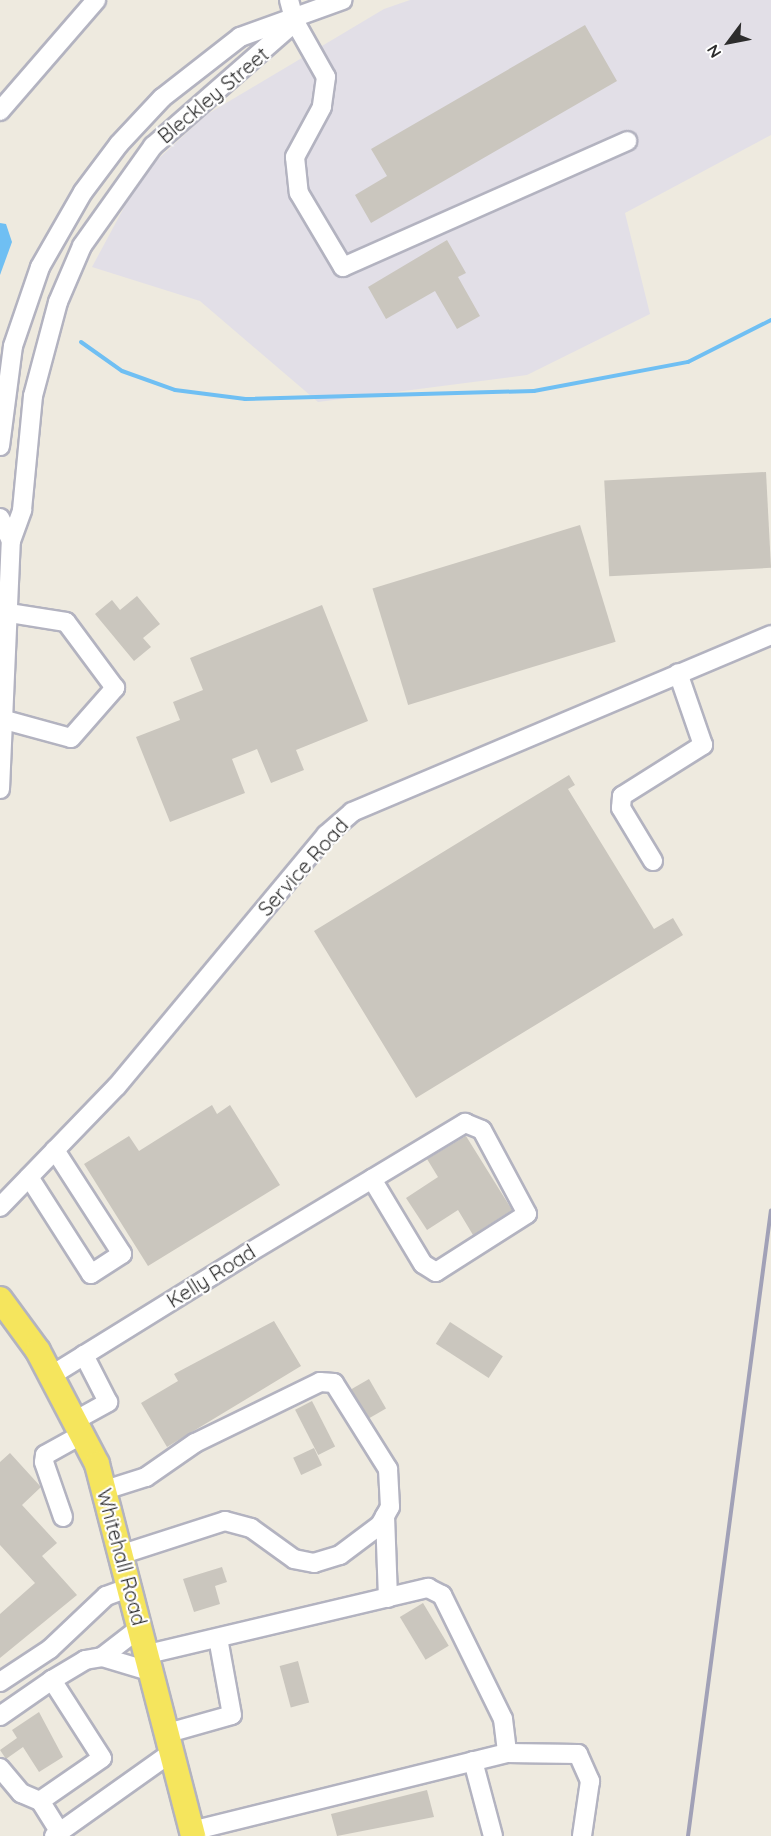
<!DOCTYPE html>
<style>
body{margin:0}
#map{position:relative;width:771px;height:1836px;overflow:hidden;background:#eeeadf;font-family:Quicksand,sans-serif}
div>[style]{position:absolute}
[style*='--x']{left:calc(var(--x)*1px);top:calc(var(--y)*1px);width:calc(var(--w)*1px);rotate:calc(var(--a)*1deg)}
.industrial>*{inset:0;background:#e2dfe7}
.water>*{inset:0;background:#6fbff3}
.stream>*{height:4px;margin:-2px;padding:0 2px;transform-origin:2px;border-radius:2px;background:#6fbff3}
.building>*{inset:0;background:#cac6be;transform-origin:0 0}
.roads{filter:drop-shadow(2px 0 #b3b3c0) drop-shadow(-2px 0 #b3b3c0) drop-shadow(0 2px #b3b3c0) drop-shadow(0 -2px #b3b3c0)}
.minor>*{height:18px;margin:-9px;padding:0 9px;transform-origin:9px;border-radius:9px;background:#fff}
.major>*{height:24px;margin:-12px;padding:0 12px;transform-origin:12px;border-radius:12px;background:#f5e55d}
.rail>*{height:4px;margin:-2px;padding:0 2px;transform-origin:2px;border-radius:2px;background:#a1a1b7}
span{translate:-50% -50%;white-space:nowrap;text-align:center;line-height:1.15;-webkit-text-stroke:4.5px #fff;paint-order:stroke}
.street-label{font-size:20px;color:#2d2d2d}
.north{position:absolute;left:699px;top:12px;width:60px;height:60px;-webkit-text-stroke:4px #fff;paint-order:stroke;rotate:238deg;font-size:16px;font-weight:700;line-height:24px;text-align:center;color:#2d2d2d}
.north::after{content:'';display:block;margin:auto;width:21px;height:27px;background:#2d2d2d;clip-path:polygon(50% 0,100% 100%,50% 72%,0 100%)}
</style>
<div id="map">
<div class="industrial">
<div style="clip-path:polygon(410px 0,771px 0,771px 135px,625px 213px,650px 314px,527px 375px,318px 402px,200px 301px,92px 267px,142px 174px,206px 115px,384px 9px)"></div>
</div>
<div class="water">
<div style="clip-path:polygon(0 223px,6px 224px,12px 242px,0 275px)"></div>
</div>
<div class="stream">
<div style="--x:81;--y:342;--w:50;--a:35.3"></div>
<div style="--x:122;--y:371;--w:56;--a:19.7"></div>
<div style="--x:175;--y:390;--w:71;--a:7.3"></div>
<div style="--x:245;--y:399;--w:289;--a:-1.6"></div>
<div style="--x:534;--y:391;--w:157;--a:-10.7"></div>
<div style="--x:688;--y:362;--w:93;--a:-26.8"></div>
</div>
<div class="building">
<div style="clip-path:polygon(585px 25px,617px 81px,371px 223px,355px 195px,387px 176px,371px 149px)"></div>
<div style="clip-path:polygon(447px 240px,466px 273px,458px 277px,480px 316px,457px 329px,435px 291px,386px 319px,368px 287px)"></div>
<div style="left:766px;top:472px;width:96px;height:162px;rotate:87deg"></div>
<div style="left:580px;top:525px;width:122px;height:217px;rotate:73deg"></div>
<div style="clip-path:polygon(137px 596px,160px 624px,143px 638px,151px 647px,134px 661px,95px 614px,112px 600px,120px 610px)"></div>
<div style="clip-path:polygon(322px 605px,368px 721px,296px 750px,304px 770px,271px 783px,257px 749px,232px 759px,245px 793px,170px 822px,136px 737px,180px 720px,173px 702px,203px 690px,190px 658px)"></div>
<div style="clip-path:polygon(569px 775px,575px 785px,568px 789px,654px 929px,673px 918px,683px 935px,416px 1098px,314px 931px)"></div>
<div style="clip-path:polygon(212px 1105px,217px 1114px,230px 1105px,280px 1185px,148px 1266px,84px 1164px,129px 1136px,139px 1151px)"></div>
<div style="clip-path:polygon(466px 1136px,512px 1210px,473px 1235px,458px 1210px,427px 1230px,406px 1198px,438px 1177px,427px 1159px)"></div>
<div style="clip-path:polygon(274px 1321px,301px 1366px,167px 1447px,141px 1403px,178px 1381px,174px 1374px)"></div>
<div style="left:450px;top:1322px;width:63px;height:26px;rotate:33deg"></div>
<div style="left:369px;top:1379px;width:34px;height:21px;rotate:60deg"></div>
<div style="left:312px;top:1401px;width:51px;height:19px;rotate:63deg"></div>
<div style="left:314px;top:1448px;width:19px;height:23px;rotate:65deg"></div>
<div style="clip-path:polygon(10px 1453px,41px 1487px,22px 1505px,57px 1543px,42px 1556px,77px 1595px,0 1658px,0 1614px,35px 1583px,0 1545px,0 1462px)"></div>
<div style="clip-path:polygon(222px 1567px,227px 1582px,215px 1586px,220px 1604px,194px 1612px,183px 1579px)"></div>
<div style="left:423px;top:1603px;width:50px;height:27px;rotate:59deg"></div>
<div style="left:298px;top:1661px;width:43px;height:19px;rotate:75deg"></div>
<div style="clip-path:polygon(39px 1712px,63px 1757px,39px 1772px,23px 1747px,6px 1759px,0 1750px,17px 1738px,12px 1730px)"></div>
<div style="clip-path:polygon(427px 1790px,434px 1817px,337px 1836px,331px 1814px)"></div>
</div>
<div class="roads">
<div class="minor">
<div style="--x:289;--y:0;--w:23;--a:75"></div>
<div style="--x:295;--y:22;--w:63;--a:60.6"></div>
<div style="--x:326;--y:77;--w:30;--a:98"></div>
<div style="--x:322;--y:107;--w:57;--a:118.4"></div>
<div style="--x:295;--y:157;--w:36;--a:84"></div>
<div style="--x:299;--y:193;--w:86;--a:59.3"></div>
<div style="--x:343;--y:267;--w:311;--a:-23.9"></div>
<div style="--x:0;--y:111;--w:147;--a:-49.1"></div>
<div style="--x:0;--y:446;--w:101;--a:-82.6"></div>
<div style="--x:13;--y:346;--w:83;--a:-71.1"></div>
<div style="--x:40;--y:267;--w:86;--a:-60.2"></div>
<div style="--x:83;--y:192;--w:60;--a:-53.1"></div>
<div style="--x:119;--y:144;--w:63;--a:-46.9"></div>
<div style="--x:162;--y:98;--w:99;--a:-38"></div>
<div style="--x:240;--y:37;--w:109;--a:-19.8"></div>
<div style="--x:0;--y:518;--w:25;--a:64"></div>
<div style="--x:5;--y:720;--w:68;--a:15.3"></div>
<div style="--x:71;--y:738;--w:67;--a:-48.7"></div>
<div style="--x:115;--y:688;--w:82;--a:-126.6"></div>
<div style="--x:66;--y:622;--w:58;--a:-171"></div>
<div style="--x:0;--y:789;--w:248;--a:-87.5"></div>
<div style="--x:11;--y:541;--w:33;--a:-70"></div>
<div style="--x:22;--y:510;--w:115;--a:-84.5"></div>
<div style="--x:33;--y:396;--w:97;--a:-75.1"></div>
<div style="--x:58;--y:302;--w:61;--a:-66.8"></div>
<div style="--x:82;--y:246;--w:123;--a:-54.6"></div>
<div style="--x:153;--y:146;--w:189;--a:-41.1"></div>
<div style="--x:653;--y:861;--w:62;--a:-121.1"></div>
<div style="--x:621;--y:808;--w:12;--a:-85"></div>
<div style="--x:622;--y:796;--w:96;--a:-32.2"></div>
<div style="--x:703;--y:745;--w:76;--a:-109.1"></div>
<div style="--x:29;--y:1177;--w:115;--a:57.4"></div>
<div style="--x:91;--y:1274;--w:37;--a:-33"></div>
<div style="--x:122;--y:1254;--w:124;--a:-122.8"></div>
<div style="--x:0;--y:1207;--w:168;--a:-46"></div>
<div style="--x:117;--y:1086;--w:327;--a:-50.2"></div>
<div style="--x:326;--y:835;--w:35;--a:-41"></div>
<div style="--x:352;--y:812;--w:455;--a:-22.9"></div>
<div style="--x:52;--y:1375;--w:229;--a:-31.8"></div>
<div style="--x:247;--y:1254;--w:146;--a:-31"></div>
<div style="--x:372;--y:1179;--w:109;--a:-31.1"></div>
<div style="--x:465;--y:1123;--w:18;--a:22"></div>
<div style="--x:482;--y:1130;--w:95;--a:61.8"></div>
<div style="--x:527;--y:1214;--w:108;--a:147.5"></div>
<div style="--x:436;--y:1272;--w:15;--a:-148"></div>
<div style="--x:423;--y:1264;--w:99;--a:-121"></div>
<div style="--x:76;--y:1420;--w:37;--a:-29"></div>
<div style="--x:108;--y:1402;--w:53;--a:-117.1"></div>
<div style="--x:105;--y:1490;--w:43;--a:-17.6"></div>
<div style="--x:146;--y:1477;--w:60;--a:-34.8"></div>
<div style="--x:195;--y:1443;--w:139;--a:-26"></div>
<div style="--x:320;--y:1382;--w:14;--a:4"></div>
<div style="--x:334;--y:1383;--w:102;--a:57.9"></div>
<div style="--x:388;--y:1469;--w:38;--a:87"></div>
<div style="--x:390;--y:1507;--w:21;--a:119"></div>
<div style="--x:380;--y:1525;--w:50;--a:143.1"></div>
<div style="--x:340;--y:1555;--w:27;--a:163"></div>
<div style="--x:314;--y:1563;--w:20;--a:-169"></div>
<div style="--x:294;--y:1559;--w:53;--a:-144.2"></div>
<div style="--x:251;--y:1528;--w:27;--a:-165"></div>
<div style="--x:225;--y:1521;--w:107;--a:162.1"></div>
<div style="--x:385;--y:1516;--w:82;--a:87.9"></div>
<div style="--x:63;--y:1517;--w:58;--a:-109.1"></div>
<div style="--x:44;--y:1462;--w:7;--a:-82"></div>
<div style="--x:45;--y:1455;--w:43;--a:-28.9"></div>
<div style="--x:141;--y:1627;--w:49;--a:142.4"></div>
<div style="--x:102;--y:1657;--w:52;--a:16.7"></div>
<div style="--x:148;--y:1654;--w:288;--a:-13.3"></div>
<div style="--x:428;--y:1588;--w:16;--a:27"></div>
<div style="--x:442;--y:1595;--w:138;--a:63.8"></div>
<div style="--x:503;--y:1719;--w:34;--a:83"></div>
<div style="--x:507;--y:1753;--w:325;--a:166.1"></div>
<div style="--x:0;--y:1682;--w:60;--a:-33.4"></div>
<div style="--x:50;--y:1649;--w:77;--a:-43.4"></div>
<div style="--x:106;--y:1596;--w:27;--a:-20"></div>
<div style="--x:0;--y:1716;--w:63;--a:-34.7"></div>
<div style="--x:168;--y:1733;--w:66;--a:-15.7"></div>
<div style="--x:232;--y:1715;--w:78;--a:-100.3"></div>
<div style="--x:507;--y:1753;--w:71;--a:0.8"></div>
<div style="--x:578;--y:1754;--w:30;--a:66"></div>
<div style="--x:590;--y:1781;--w:56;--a:98.3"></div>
<div style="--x:473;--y:1761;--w:78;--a:75.1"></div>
<div style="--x:0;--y:1768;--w:33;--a:50"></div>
<div style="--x:21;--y:1793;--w:21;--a:23"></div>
<div style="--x:59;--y:1831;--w:36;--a:-122"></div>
<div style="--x:40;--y:1801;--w:75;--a:-34.7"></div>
<div style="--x:102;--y:1758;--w:93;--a:-122.7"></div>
<div style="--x:52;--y:1680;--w:39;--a:-31"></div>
<div style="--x:85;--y:1660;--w:17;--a:-10"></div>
<div style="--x:54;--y:1836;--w:145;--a:-35.4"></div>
</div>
<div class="major">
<div style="--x:0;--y:1299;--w:64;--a:53.8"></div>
<div style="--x:38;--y:1351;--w:127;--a:62.4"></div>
<div style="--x:97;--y:1464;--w:384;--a:75.5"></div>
</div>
</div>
<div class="rail">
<div style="--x:688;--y:1836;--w:631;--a:-82.45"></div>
</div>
<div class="street-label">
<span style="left:213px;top:95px;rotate:-40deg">Bleckley Street</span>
<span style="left:303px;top:867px;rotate:-48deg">Service Road</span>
<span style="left:211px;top:1276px;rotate:-32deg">Kelly Road</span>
<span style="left:122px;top:1557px;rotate:75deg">Whitehall Road</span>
</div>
<div class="north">N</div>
</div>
